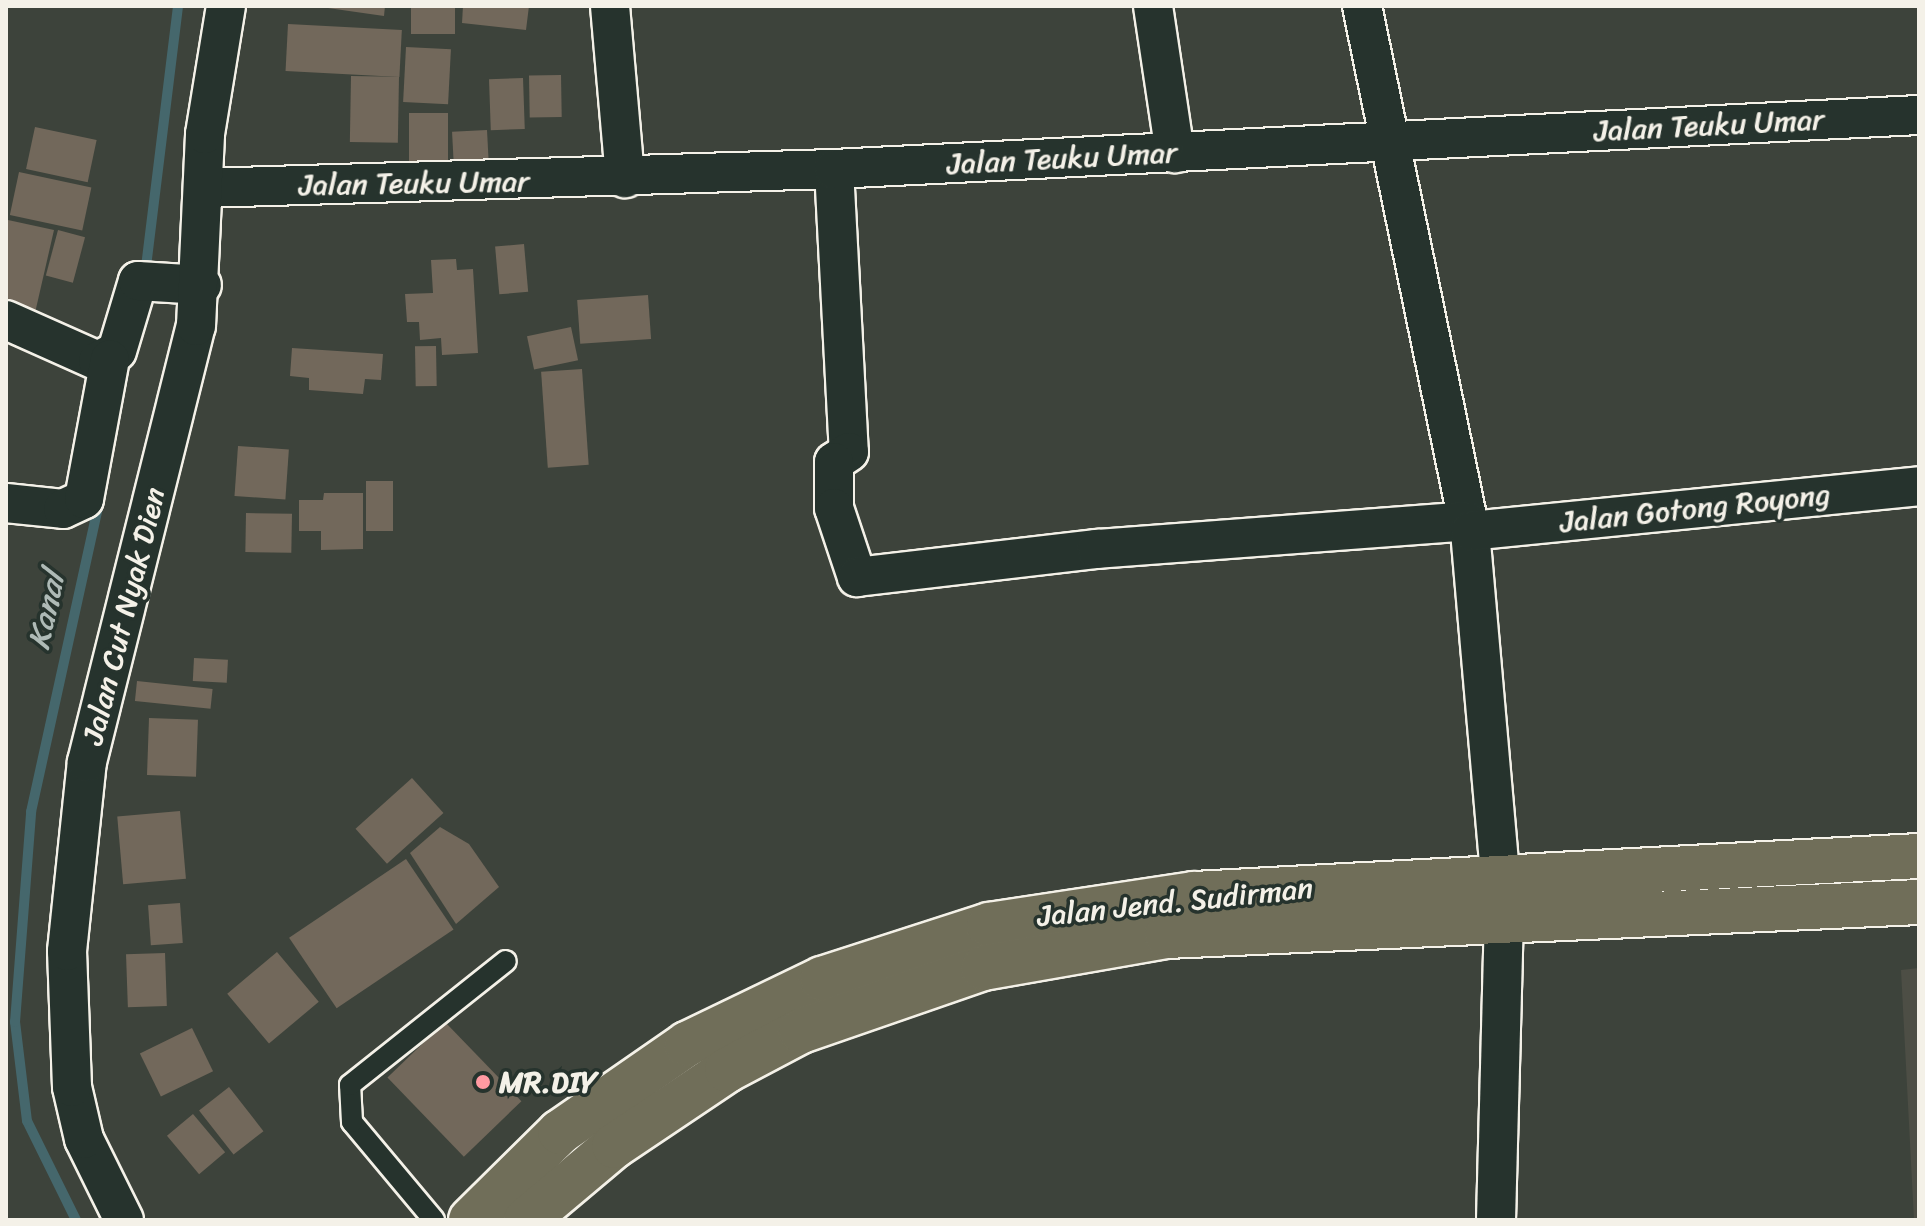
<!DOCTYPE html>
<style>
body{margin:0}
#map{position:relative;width:1925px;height:1226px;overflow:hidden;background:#3d433b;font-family:Sriracha,sans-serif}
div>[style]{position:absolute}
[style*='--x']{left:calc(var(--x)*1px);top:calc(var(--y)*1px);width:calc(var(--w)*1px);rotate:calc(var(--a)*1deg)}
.built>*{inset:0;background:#4d4e45}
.stream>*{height:10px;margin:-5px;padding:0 5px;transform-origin:5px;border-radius:5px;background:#45676c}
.building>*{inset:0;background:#72685b;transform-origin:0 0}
.roads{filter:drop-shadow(2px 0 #f4f1e8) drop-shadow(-2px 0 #f4f1e8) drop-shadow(0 2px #f4f1e8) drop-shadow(0 -2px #f4f1e8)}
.service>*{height:20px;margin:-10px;padding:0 10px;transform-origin:10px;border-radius:10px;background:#26332d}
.minor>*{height:38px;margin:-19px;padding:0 19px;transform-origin:19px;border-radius:19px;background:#26332d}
.trunk>*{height:44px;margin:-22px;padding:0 22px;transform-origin:22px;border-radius:22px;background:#706e59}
.dots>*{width:22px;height:22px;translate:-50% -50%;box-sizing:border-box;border:4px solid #26332d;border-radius:50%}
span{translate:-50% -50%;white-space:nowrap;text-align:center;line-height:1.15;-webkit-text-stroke:7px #26332d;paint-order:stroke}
.street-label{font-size:30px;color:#f4f1e8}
.poi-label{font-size:30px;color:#f4f1e8;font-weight:700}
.left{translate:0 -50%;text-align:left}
.water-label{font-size:32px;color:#aebab6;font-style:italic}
.frame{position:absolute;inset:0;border:8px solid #f4f1e8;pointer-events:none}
</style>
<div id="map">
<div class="built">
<div style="clip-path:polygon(1919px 968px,1919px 1220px,1914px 1220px,1901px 970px)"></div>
</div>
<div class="stream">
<div style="--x:145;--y:275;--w:271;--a:-83"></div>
<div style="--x:76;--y:1220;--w:110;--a:-116.3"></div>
<div style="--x:27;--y:1121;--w:100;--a:-96.9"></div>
<div style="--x:15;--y:1022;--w:211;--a:-85.6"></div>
<div style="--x:31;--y:812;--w:317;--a:-77.6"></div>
</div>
<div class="building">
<div style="clip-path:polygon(314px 6px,385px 6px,384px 16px)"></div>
<div style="left:411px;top:6px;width:44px;height:28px"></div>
<div style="clip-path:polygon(463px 6px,529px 6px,526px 30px,462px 23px)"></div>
<div style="left:288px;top:24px;width:114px;height:47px;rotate:3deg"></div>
<div style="left:406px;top:47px;width:45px;height:55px;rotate:3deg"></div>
<div style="left:561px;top:75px;width:42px;height:32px;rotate:89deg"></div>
<div style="left:351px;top:76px;width:48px;height:66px;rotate:1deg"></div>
<div style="left:523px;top:78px;width:51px;height:34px;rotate:88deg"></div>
<div style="left:409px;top:113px;width:39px;height:52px"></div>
<div style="left:35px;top:127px;width:63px;height:43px;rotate:12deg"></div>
<div style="left:487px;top:130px;width:43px;height:35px;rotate:87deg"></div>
<div style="left:19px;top:172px;width:74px;height:44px;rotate:12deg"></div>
<div style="clip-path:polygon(8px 220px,54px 230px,35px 313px,6px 307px)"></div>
<div style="left:58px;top:230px;width:28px;height:47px;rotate:15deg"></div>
<div style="left:524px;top:244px;width:48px;height:29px;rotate:85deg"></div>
<div style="clip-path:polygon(456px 259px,457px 270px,473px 269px,478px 353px,442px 355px,441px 338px,420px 340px,419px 322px,407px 322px,405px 294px,433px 293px,431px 260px)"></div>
<div style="left:648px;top:295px;width:44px;height:71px;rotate:86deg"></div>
<div style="left:571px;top:327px;width:34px;height:45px;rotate:78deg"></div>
<div style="left:436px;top:346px;width:40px;height:21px;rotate:89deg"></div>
<div style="clip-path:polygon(292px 348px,383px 354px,381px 380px,365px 379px,363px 394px,309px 390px,309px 378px,290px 376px)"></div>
<div style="left:582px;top:369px;width:96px;height:41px;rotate:86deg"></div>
<div style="left:238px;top:446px;width:51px;height:50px;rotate:4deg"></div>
<div style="left:366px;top:481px;width:27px;height:50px"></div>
<div style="clip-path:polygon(324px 493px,363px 493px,363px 549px,321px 550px,321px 531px,299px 531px,299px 500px,323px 500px)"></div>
<div style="left:246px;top:513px;width:46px;height:39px;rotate:1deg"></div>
<div style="left:194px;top:658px;width:34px;height:23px;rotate:3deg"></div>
<div style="left:137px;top:681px;width:76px;height:20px;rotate:6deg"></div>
<div style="left:149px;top:718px;width:49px;height:57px;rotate:2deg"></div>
<div style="left:412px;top:778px;width:47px;height:76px;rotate:48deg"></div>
<div style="left:180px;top:811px;width:68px;height:63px;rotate:85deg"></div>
<div style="clip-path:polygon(440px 827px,469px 844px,499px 887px,456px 924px,410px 853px)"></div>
<div style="left:406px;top:859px;width:85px;height:141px;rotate:56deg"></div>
<div style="left:180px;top:903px;width:40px;height:32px;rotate:86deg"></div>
<div style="left:277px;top:952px;width:65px;height:65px;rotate:50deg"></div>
<div style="left:165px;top:953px;width:53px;height:39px;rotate:88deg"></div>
<div style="left:445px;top:1022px;width:110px;height:80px;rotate:46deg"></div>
<div style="left:192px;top:1028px;width:48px;height:58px;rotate:64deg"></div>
<div style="left:229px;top:1087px;width:56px;height:38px;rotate:52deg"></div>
<div style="left:193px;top:1114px;width:50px;height:34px;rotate:50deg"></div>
</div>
<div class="roads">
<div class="service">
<div style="--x:434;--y:1220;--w:128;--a:-129.9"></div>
<div style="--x:352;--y:1122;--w:37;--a:-93"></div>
<div style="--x:350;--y:1085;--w:199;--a:-38.5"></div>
</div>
<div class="minor">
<div style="--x:610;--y:6;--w:173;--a:85"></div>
<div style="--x:1153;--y:6;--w:149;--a:81.5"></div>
<div style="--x:1362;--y:6;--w:536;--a:78.38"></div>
<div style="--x:1470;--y:531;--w:347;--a:85"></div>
<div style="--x:834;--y:169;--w:283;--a:87"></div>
<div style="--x:849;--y:452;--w:18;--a:146"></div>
<div style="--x:834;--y:462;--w:46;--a:90"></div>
<div style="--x:834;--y:508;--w:73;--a:71.6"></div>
<div style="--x:857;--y:577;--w:242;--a:-6.7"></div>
<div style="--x:1097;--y:549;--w:372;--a:-4.3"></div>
<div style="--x:204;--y:188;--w:630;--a:-1.73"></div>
<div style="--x:834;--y:169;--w:1086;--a:-2.85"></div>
<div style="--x:6;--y:320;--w:101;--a:24"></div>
<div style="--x:98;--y:361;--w:21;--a:-28"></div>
<div style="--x:117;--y:351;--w:73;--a:-73.3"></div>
<div style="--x:138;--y:281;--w:64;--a:3.6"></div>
<div style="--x:6;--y:503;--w:57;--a:6"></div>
<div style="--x:63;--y:509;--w:23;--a:-25"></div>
<div style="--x:84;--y:499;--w:142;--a:-79.5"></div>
<div style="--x:1470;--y:531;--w:451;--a:-5.7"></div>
<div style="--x:124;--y:1220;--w:90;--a:-116.3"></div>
<div style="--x:84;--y:1139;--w:53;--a:-103"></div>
<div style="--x:72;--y:1087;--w:136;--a:-92.1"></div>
<div style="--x:67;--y:951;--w:190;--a:-84"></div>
<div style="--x:87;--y:762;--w:449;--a:-76"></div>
<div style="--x:196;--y:326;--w:192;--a:-87.3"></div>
<div style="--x:205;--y:134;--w:130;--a:-80.7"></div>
<div style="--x:1496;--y:1220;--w:296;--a:-88.5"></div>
</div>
<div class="trunk">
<div style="--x:471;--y:1220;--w:125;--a:-44.7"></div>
<div style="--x:560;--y:1132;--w:155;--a:-34.7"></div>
<div style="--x:687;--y:1044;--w:150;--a:-25.7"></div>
<div style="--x:822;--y:979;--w:176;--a:-17.9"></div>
<div style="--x:989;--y:925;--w:207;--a:-8.6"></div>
<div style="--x:1194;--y:894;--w:726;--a:-3"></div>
<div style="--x:526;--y:1220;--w:115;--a:-40.1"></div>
<div style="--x:614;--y:1146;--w:136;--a:-33.9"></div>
<div style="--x:727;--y:1070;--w:84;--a:-27.8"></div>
<div style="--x:801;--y:1031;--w:193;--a:-19.1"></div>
<div style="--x:983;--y:968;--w:187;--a:-9.9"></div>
<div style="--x:1167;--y:936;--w:753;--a:-2.59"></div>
</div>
</div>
<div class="dots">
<div style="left:483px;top:1082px;background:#ff9aa2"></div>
</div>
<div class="street-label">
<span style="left:1709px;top:125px;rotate:-3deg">Jalan Teuku Umar</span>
<span style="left:1062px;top:158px;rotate:-3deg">Jalan Teuku Umar</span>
<span style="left:414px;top:183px;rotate:-1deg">Jalan Teuku Umar</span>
<span style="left:1695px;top:508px;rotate:-6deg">Jalan Gotong Royong</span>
<span style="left:124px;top:616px;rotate:-76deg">Jalan Cut Nyak Dien</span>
<span style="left:1175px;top:902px;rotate:-6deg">Jalan Jend. Sudirman</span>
</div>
<div class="poi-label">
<span class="left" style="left:499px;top:1082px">MR.DIY</span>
</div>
<div class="water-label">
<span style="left:47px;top:611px;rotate:-78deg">Kanal</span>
</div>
<div class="frame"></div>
</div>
